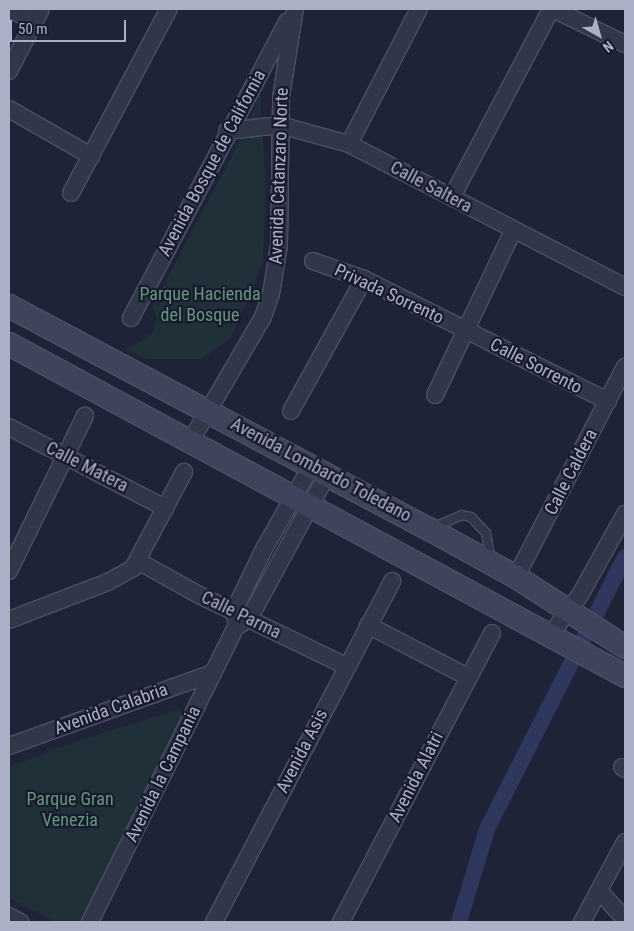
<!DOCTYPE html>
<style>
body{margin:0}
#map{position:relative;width:634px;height:931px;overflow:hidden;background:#1e2338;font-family:"Roboto Condensed",sans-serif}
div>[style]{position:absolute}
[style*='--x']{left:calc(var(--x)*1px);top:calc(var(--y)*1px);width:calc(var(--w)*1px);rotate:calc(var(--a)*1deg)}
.green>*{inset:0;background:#203039}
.canal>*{height:16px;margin:-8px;padding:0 8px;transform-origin:8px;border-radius:8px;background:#2f375f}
.roads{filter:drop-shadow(1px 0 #4d5064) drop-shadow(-1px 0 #4d5064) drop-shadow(0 1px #4d5064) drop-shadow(0 -1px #4d5064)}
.service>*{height:8px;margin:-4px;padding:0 4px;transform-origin:4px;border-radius:4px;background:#323649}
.minor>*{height:16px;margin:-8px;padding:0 8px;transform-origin:8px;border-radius:8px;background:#323649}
.secondary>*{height:22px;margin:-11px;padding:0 11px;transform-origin:11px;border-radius:11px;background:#40435c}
span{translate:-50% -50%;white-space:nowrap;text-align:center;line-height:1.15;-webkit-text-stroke:4.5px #181b2d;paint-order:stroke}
.street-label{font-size:18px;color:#acb0c6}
.park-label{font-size:18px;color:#63977b}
.frame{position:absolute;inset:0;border:10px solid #acb0c6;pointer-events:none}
.north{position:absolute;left:574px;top:10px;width:50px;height:50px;-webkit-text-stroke:4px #181b2d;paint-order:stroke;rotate:142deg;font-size:14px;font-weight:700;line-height:20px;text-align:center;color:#acb0c6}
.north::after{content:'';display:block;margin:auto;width:18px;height:22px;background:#acb0c6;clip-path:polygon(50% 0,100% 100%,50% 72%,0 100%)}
.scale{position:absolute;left:10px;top:20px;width:116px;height:22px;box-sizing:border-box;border:2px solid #acb0c6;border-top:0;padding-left:6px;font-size:15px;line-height:18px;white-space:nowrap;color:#acb0c6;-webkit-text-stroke:4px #181b2d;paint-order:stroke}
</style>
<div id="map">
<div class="green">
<div style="clip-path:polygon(260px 94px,266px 188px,263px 260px,253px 288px,231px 338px,201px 359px,146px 359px,126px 349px,146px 339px,153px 331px,157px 317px,152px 307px,243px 135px)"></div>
<div style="clip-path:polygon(180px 709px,183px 718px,83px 922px,56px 922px,9px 898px,9px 767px,71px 743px)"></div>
</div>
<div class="canal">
<div style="--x:459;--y:922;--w:97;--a:-73.2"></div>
<div style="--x:487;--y:829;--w:305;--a:-63.1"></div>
</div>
<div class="roads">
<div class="service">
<div style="--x:434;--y:527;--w:30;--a:-23"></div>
<div style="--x:462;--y:515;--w:9;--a:13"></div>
<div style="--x:471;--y:517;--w:22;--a:47"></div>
<div style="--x:486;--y:533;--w:27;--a:80"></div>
</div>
<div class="minor">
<div style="--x:9;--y:9;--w:28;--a:26"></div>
<div style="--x:553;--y:9;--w:80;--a:25.9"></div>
<div style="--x:9;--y:71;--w:70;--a:-62.7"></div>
<div style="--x:9;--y:109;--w:95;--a:29.8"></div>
<div style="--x:227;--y:131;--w:53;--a:-6.5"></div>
<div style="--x:280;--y:125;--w:72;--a:15.4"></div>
<div style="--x:349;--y:144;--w:311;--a:27.4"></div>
<div style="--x:349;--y:144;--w:152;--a:-62.6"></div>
<div style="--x:71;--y:193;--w:208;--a:-62"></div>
<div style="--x:452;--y:197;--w:212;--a:-62.2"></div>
<div style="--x:313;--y:261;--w:54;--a:19.4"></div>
<div style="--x:364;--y:279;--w:273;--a:26.6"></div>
<div style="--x:131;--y:318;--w:335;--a:-62.2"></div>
<div style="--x:435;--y:395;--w:182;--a:-64.6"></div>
<div style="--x:291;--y:411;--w:151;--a:-61.1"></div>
<div style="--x:9;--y:427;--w:176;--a:27.4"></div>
<div style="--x:190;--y:442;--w:145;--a:-59.7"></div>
<div style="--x:263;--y:317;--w:24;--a:-71"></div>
<div style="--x:271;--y:294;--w:50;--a:-80.7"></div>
<div style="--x:279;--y:245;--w:148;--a:-89.2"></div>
<div style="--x:281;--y:97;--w:89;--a:-81"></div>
<div style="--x:138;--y:561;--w:72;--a:29.1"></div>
<div style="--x:201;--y:596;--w:161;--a:25.8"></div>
<div style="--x:9;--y:571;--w:173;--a:-63.9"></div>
<div style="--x:516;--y:577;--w:237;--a:-62.6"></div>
<div style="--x:9;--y:620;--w:106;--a:-21"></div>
<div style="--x:108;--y:582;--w:29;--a:-29"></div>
<div style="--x:133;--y:568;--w:109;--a:-62"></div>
<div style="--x:236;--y:622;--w:11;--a:-100"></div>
<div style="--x:234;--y:611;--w:71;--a:-64.2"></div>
<div style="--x:265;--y:547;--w:95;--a:-60.2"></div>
<div style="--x:368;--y:625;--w:113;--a:27.5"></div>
<div style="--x:551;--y:634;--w:49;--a:-53.4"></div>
<div style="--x:580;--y:595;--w:93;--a:-60.9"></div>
<div style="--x:9;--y:746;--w:217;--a:-19.7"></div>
<div style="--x:622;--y:767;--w:4;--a:34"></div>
<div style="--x:599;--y:891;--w:38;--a:47"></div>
<div style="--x:9;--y:916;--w:13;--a:29"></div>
<div style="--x:90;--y:922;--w:329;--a:-63.7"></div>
<div style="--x:236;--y:627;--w:15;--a:-32"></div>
<div style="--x:249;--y:619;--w:166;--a:-61.6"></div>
<div style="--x:214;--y:922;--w:385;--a:-62.4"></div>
<div style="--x:341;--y:922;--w:326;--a:-62.4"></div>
<div style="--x:582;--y:922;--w:91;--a:-61.7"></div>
</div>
<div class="secondary">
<div style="--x:9;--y:306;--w:476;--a:28"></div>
<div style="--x:429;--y:529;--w:99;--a:28.9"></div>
<div style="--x:516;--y:577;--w:130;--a:32.7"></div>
<div style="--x:9;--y:344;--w:700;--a:28.32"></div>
</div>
</div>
<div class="street-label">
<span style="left:212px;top:163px;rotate:-62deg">Avenida Bosque de California</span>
<span style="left:279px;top:176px;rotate:-88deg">Avenida Catanzaro Norte</span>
<span style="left:431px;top:187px;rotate:28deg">Calle Saltera</span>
<span style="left:389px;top:294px;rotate:25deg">Privada Sorrento</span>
<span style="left:536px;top:366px;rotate:27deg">Calle Sorrento</span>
<span style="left:87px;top:467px;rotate:27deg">Calle Matera</span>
<span style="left:321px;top:470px;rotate:28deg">Avenida Lombardo Toledano</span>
<span style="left:571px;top:472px;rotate:-63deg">Calle Caldera</span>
<span style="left:241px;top:615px;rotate:26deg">Calle Parma</span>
<span style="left:111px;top:709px;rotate:-20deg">Avenida Calabria</span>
<span style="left:302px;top:751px;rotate:-63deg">Avenida Asis</span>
<span style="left:163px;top:774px;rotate:-64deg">Avenida la Campania</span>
<span style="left:416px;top:777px;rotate:-63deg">Avenida Alatri</span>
</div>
<div class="park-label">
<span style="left:200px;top:305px">Parque Hacienda<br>del Bosque</span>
<span style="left:70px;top:810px">Parque Gran<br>Venezia</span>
</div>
<div class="frame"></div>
<div class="north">N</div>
<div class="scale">50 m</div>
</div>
